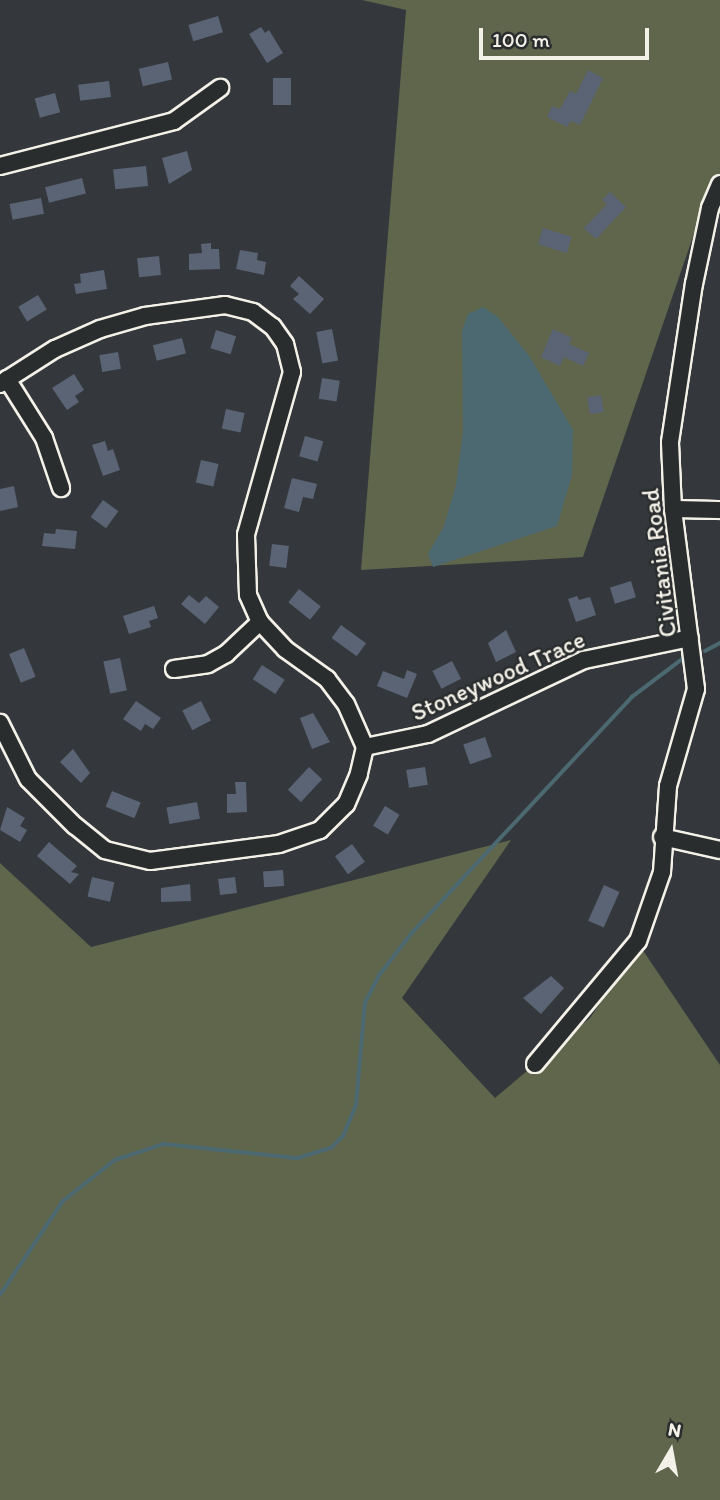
<!DOCTYPE html>
<style>
body{margin:0}
#map{position:relative;width:720px;height:1500px;overflow:hidden;background:#34383c;font-family:Itim,sans-serif}
div>[style]{position:absolute}
[style*='--x']{left:calc(var(--x)*1px);top:calc(var(--y)*1px);width:calc(var(--w)*1px);rotate:calc(var(--a)*1deg)}
.green>*{inset:0;background:#5f664c}
.water>*{inset:0;background:#4c6870}
.stream>*{height:3.5px;margin:-1.75px;padding:0 1.75px;transform-origin:1.75px;border-radius:1.75px;background:#4c6870}
.building>*{inset:0;background:#5b6475;transform-origin:0 0}
.roads{filter:drop-shadow(2px 0 #f4f1e8) drop-shadow(-2px 0 #f4f1e8) drop-shadow(0 2px #f4f1e8) drop-shadow(0 -2px #f4f1e8)}
.minor>*{height:16px;margin:-8px;padding:0 8px;transform-origin:8px;border-radius:8px;background:#2a2d2e}
span{translate:-50% -50%;white-space:nowrap;text-align:center;line-height:1.15;-webkit-text-stroke:5px #2a2d2e;paint-order:stroke}
.street-label{font-size:24px;color:#f4f1e8}
.north{position:absolute;left:636px;top:1416px;width:70px;height:70px;-webkit-text-stroke:5px #2a2d2e;paint-order:stroke;rotate:10deg;font-size:19px;font-weight:700;line-height:28px;text-align:center;color:#f4f1e8}
.north::after{content:'';display:block;margin:auto;width:24px;height:32px;background:#f4f1e8;clip-path:polygon(50% 0,100% 100%,50% 72%,0 100%)}
.scale{position:absolute;left:479px;top:28px;width:170px;height:32px;box-sizing:border-box;border:4px solid #f4f1e8;border-top:0;padding-left:9px;font-size:21px;line-height:24px;white-space:nowrap;color:#f4f1e8;-webkit-text-stroke:5px #2a2d2e;paint-order:stroke}
</style>
<div id="map">
<div class="green">
<div style="clip-path:polygon(362px 0,720px 0,720px 190px,698px 222px,583px 557px,361px 570px,406px 10px)"></div>
<div style="clip-path:polygon(511px 840px,402px 998px,495px 1098px,590px 1018px,640px 946px,720px 1065px,720px 1500px,0 1500px,0 863px,91px 947px)"></div>
</div>
<div class="water">
<div style="clip-path:polygon(483px 307px,498px 317px,530px 357px,573px 430px,572px 475px,557px 526px,433px 567px,428px 554px,444px 526px,456px 485px,463px 432px,462px 331px,468px 314px)"></div>
</div>
<div class="stream">
<div style="--x:705;--y:651;--w:17;--a:-28"></div>
<div style="--x:0;--y:1295;--w:113;--a:-56.2"></div>
<div style="--x:63;--y:1201;--w:66;--a:-38.3"></div>
<div style="--x:115;--y:1160;--w:52;--a:-18.1"></div>
<div style="--x:164;--y:1144;--w:135;--a:6"></div>
<div style="--x:298;--y:1158;--w:34;--a:-17"></div>
<div style="--x:331;--y:1148;--w:17;--a:-45"></div>
<div style="--x:343;--y:1136;--w:34;--a:-67"></div>
<div style="--x:356;--y:1105;--w:102;--a:-85"></div>
<div style="--x:365;--y:1003;--w:33;--a:-63"></div>
<div style="--x:380;--y:974;--w:51;--a:-52.2"></div>
<div style="--x:411;--y:934;--w:324;--a:-47"></div>
<div style="--x:632;--y:697;--w:66;--a:-37"></div>
</div>
<div class="building">
<div style="left:218px;top:16px;width:17px;height:31px;rotate:73deg"></div>
<div style="clip-path:polygon(261px 27px,265px 33px,269px 30px,283px 53px,267px 63px,249px 34px)"></div>
<div style="left:168px;top:62px;width:18px;height:30px;rotate:77deg"></div>
<div style="clip-path:polygon(588px 70px,603px 78px,580px 125px,571px 121px,567px 127px,547px 117px,552px 106px,560px 109px,570px 91px,576px 94px)"></div>
<div style="left:273px;top:78px;width:18px;height:27px"></div>
<div style="left:109px;top:81px;width:16px;height:31px;rotate:83deg"></div>
<div style="left:55px;top:93px;width:20px;height:21px;rotate:75deg"></div>
<div style="clip-path:polygon(187px 151px,192px 170px,169px 184px,162px 158px)"></div>
<div style="left:146px;top:166px;width:20px;height:33px;rotate:84deg"></div>
<div style="left:82px;top:178px;width:16px;height:38px;rotate:76deg"></div>
<div style="clip-path:polygon(610px 192px,626px 207px,596px 239px,584px 228px,607px 204px,602px 200px)"></div>
<div style="left:41px;top:198px;width:16px;height:32px;rotate:79deg"></div>
<div style="left:543px;top:228px;width:30px;height:17px;rotate:17deg"></div>
<div style="clip-path:polygon(211px 243px,211px 249px,219px 249px,220px 269px,189px 270px,189px 254px,202px 253px,201px 244px)"></div>
<div style="clip-path:polygon(240px 250px,258px 253px,257px 260px,266px 262px,264px 275px,236px 269px)"></div>
<div style="left:159px;top:256px;width:19px;height:22px;rotate:84deg"></div>
<div style="clip-path:polygon(104px 270px,107px 289px,76px 294px,74px 284px,81px 283px,80px 274px)"></div>
<div style="clip-path:polygon(299px 276px,324px 299px,310px 314px,293px 299px,299px 294px,290px 286px)"></div>
<div style="left:38px;top:295px;width:17px;height:23px;rotate:59deg"></div>
<div style="left:332px;top:329px;width:32px;height:16px;rotate:79deg"></div>
<div style="clip-path:polygon(553px 329px,572px 338px,569px 344px,589px 353px,583px 366px,564px 357px,560px 366px,541px 357px)"></div>
<div style="left:216px;top:330px;width:21px;height:19px;rotate:17deg"></div>
<div style="left:182px;top:338px;width:16px;height:30px;rotate:76deg"></div>
<div style="left:118px;top:352px;width:17px;height:19px;rotate:80deg"></div>
<div style="clip-path:polygon(74px 374px,84px 390px,75px 396px,79px 402px,67px 410px,52px 388px)"></div>
<div style="left:322px;top:378px;width:18px;height:21px;rotate:9deg"></div>
<div style="left:601px;top:395px;width:17px;height:14px;rotate:80deg"></div>
<div style="left:226px;top:409px;width:19px;height:20px;rotate:12deg"></div>
<div style="left:305px;top:436px;width:19px;height:21px;rotate:16deg"></div>
<div style="clip-path:polygon(105px 441px,108px 451px,113px 449px,120px 470px,103px 476px,92px 445px)"></div>
<div style="left:201px;top:460px;width:18px;height:23px;rotate:13deg"></div>
<div style="clip-path:polygon(292px 478px,317px 484px,313px 499px,303px 497px,299px 512px,284px 508px)"></div>
<div style="clip-path:polygon(14px 486px,18px 507px,0 511px,0 489px)"></div>
<div style="left:103px;top:500px;width:19px;height:21px;rotate:36deg"></div>
<div style="clip-path:polygon(56px 529px,77px 531px,75px 549px,42px 546px,44px 533px,55px 534px)"></div>
<div style="left:272px;top:544px;width:17px;height:22px;rotate:7deg"></div>
<div style="left:631px;top:581px;width:17px;height:22px;rotate:73deg"></div>
<div style="left:299px;top:589px;width:28px;height:17px;rotate:39deg"></div>
<div style="clip-path:polygon(189px 595px,199px 603px,206px 596px,219px 607px,205px 624px,181px 604px)"></div>
<div style="clip-path:polygon(577px 596px,579px 600px,590px 597px,596px 615px,576px 622px,568px 599px)"></div>
<div style="clip-path:polygon(154px 606px,158px 618px,149px 621px,151px 627px,129px 634px,123px 616px)"></div>
<div style="left:341px;top:625px;width:31px;height:16px;rotate:36deg"></div>
<div style="clip-path:polygon(506px 630px,516px 652px,496px 662px,488px 643px)"></div>
<div style="left:24px;top:648px;width:31px;height:16px;rotate:68deg"></div>
<div style="left:120px;top:658px;width:33px;height:17px;rotate:78deg"></div>
<div style="left:452px;top:661px;width:20px;height:22px;rotate:63deg"></div>
<div style="left:262px;top:665px;width:27px;height:17px;rotate:33deg"></div>
<div style="clip-path:polygon(407px 670px,417px 674px,407px 698px,377px 686px,383px 671px,404px 679px)"></div>
<div style="clip-path:polygon(136px 701px,161px 718px,153px 729px,145px 724px,141px 731px,123px 719px)"></div>
<div style="left:201px;top:701px;width:22px;height:21px;rotate:63deg"></div>
<div style="clip-path:polygon(313px 713px,330px 742px,312px 749px,300px 718px)"></div>
<div style="left:485px;top:737px;width:21px;height:23px;rotate:71deg"></div>
<div style="clip-path:polygon(73px 749px,90px 773px,81px 783px,60px 762px)"></div>
<div style="left:309px;top:767px;width:18px;height:31px;rotate:43deg"></div>
<div style="left:425px;top:767px;width:18px;height:19px;rotate:81deg"></div>
<div style="clip-path:polygon(235px 782px,246px 782px,247px 812px,227px 813px,227px 794px,236px 794px)"></div>
<div style="left:112px;top:791px;width:31px;height:17px;rotate:22deg"></div>
<div style="left:197px;top:802px;width:17px;height:31px;rotate:80deg"></div>
<div style="left:385px;top:806px;width:17px;height:23px;rotate:31deg"></div>
<div style="clip-path:polygon(7px 807px,25px 818px,20px 826px,27px 830px,20px 842px,0 830px)"></div>
<div style="clip-path:polygon(49px 842px,77px 866px,71px 872px,79px 874px,70px 884px,37px 856px)"></div>
<div style="left:352px;top:844px;width:22px;height:21px;rotate:54deg"></div>
<div style="left:283px;top:870px;width:16px;height:20px;rotate:86deg"></div>
<div style="left:92px;top:877px;width:23px;height:20px;rotate:13deg"></div>
<div style="left:235px;top:877px;width:16px;height:17px;rotate:83deg"></div>
<div style="clip-path:polygon(190px 884px,191px 901px,161px 902px,161px 888px)"></div>
<div style="left:604px;top:885px;width:17px;height:39px;rotate:24deg"></div>
<div style="clip-path:polygon(551px 976px,564px 988px,541px 1014px,523px 998px)"></div>
</div>
<div class="roads">
<div class="minor">
<div style="--x:0;--y:166;--w:180;--a:-14.5"></div>
<div style="--x:174;--y:121;--w:57;--a:-35.7"></div>
<div style="--x:7;--y:379;--w:70;--a:57.9"></div>
<div style="--x:44;--y:438;--w:53;--a:71.2"></div>
<div style="--x:0;--y:384;--w:65;--a:-32.5"></div>
<div style="--x:55;--y:349;--w:49;--a:-24"></div>
<div style="--x:100;--y:329;--w:47;--a:-16.1"></div>
<div style="--x:145;--y:316;--w:81;--a:-7.8"></div>
<div style="--x:225;--y:305;--w:29;--a:14"></div>
<div style="--x:253;--y:312;--w:25;--a:37"></div>
<div style="--x:273;--y:327;--w:21;--a:55"></div>
<div style="--x:285;--y:344;--w:29;--a:76"></div>
<div style="--x:292;--y:372;--w:169;--a:105.8"></div>
<div style="--x:246;--y:535;--w:60;--a:88.1"></div>
<div style="--x:248;--y:595;--w:30;--a:66"></div>
<div style="--x:260;--y:622;--w:37;--a:47"></div>
<div style="--x:285;--y:649;--w:52;--a:35.5"></div>
<div style="--x:327;--y:679;--w:31;--a:53"></div>
<div style="--x:346;--y:704;--w:47;--a:66.2"></div>
<div style="--x:365;--y:747;--w:28;--a:103"></div>
<div style="--x:359;--y:774;--w:33;--a:113"></div>
<div style="--x:346;--y:804;--w:37;--a:135"></div>
<div style="--x:320;--y:830;--w:43;--a:161.1"></div>
<div style="--x:279;--y:844;--w:130;--a:172.5"></div>
<div style="--x:150;--y:861;--w:46;--a:-166.3"></div>
<div style="--x:105;--y:850;--w:38;--a:-141"></div>
<div style="--x:75;--y:826;--w:66;--a:-135"></div>
<div style="--x:28;--y:779;--w:63;--a:-116.6"></div>
<div style="--x:673;--y:509;--w:47;--a:1.2"></div>
<div style="--x:174;--y:669;--w:34;--a:-8"></div>
<div style="--x:208;--y:664;--w:21;--a:-29"></div>
<div style="--x:226;--y:654;--w:47;--a:-43.3"></div>
<div style="--x:365;--y:747;--w:64;--a:-11.7"></div>
<div style="--x:428;--y:734;--w:173;--a:-25.4"></div>
<div style="--x:584;--y:660;--w:108;--a:-11.7"></div>
<div style="--x:662;--y:837;--w:59;--a:12.6"></div>
<div style="--x:535;--y:1064;--w:160;--a:-50.1"></div>
<div style="--x:638;--y:941;--w:73;--a:-70.8"></div>
<div style="--x:662;--y:872;--w:86;--a:-86"></div>
<div style="--x:668;--y:786;--w:101;--a:-73.9"></div>
<div style="--x:696;--y:689;--w:181;--a:-97.3"></div>
<div style="--x:673;--y:509;--w:67;--a:-92.6"></div>
<div style="--x:670;--y:442;--w:160;--a:-81.4"></div>
<div style="--x:694;--y:284;--w:78;--a:-78.1"></div>
<div style="--x:710;--y:208;--w:26;--a:-67"></div>
</div>
</div>
<div class="street-label">
<span style="left:659px;top:563px;rotate:-97deg">Civitania Road</span>
<span style="left:498px;top:676px;rotate:-24deg">Stoneywood Trace</span>
</div>
<div class="north">N</div>
<div class="scale">100 m</div>
</div>
